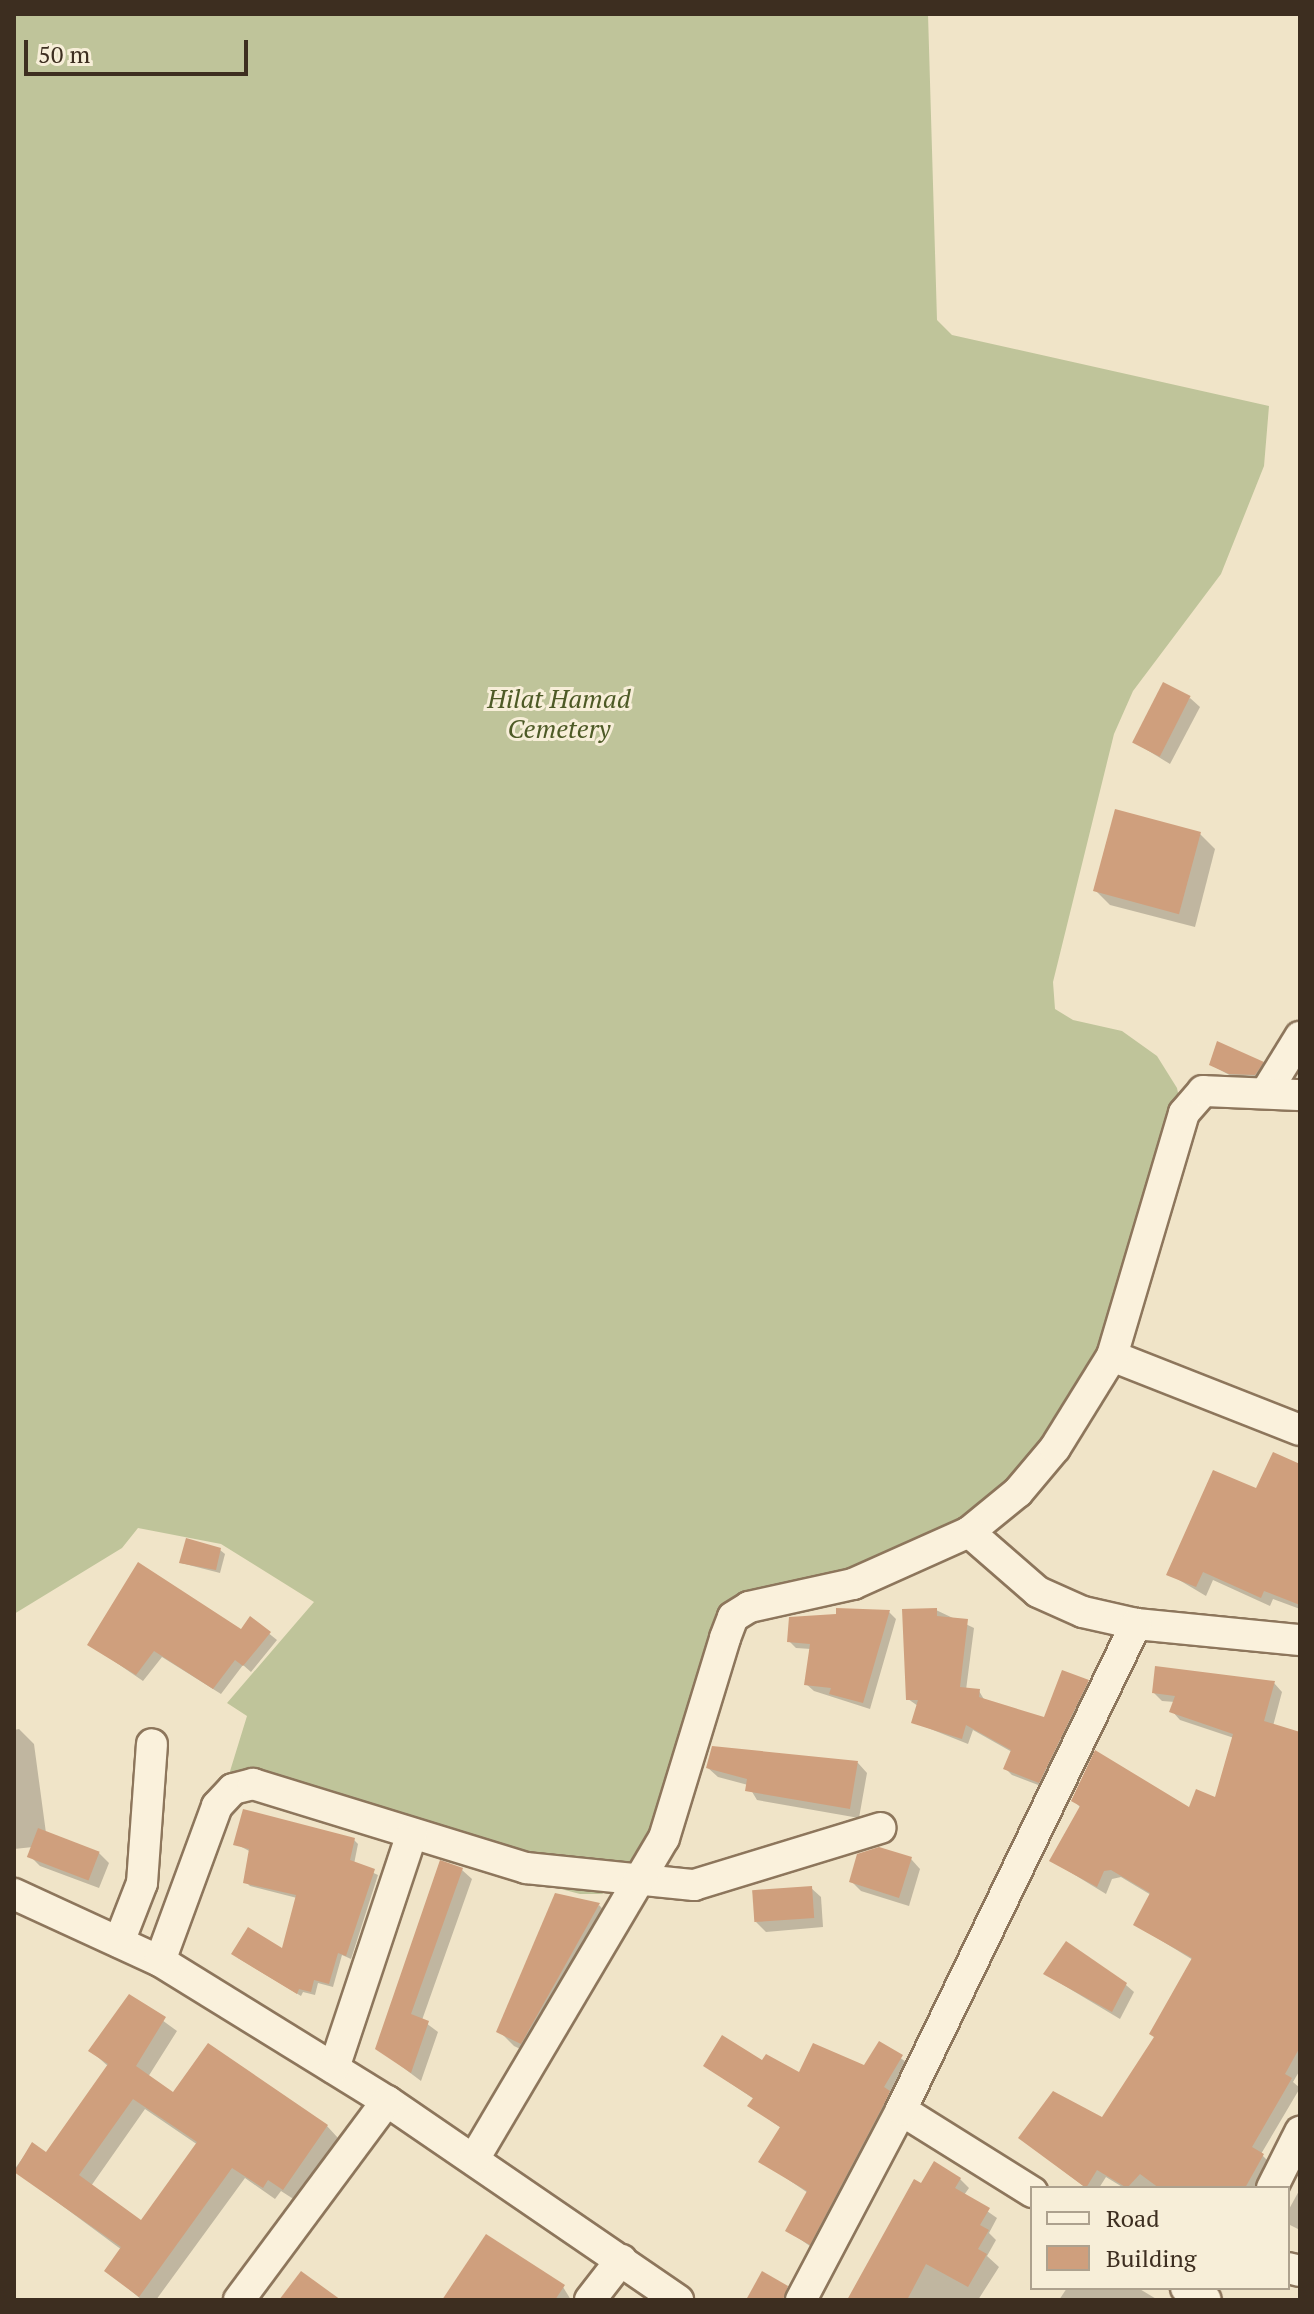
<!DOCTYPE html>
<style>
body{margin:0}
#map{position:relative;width:1314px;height:2314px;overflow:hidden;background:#f0e4c8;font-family:"PT Serif",serif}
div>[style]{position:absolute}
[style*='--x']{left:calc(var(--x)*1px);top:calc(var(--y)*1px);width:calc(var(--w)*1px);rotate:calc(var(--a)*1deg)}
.cemetery>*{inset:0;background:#bfc49a}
.shadow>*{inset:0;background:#0003}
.building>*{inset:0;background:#cf9f7d;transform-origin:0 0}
.roads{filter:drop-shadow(2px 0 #8d765c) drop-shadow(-2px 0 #8d765c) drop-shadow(0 2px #8d765c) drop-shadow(0 -2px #8d765c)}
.minor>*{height:30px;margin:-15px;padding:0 15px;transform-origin:15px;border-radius:15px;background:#faf1dc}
span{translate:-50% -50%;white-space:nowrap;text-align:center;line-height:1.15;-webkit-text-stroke:6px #f7eed8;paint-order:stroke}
.park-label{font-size:26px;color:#4d5a26;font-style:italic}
.frame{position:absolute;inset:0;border:16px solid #3d2e20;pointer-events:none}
.legend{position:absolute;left:1030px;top:2186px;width:260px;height:104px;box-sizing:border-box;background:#f7eed8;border:2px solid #ada18e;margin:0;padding:10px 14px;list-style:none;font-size:24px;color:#3d2e20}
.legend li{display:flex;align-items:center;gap:16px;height:40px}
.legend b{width:40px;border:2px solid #ada18e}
.scale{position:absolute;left:24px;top:40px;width:224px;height:36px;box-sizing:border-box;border:4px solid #3d2e20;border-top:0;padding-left:10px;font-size:24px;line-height:28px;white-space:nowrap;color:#3d2e20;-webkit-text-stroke:6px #f7eed8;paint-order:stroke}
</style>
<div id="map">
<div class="cemetery">
<div style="clip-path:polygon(14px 14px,928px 14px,937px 320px,952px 335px,1269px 406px,1264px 466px,1221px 574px,1133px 691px,1114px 734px,1053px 982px,1055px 1009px,1073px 1020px,1122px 1031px,1157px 1056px,1177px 1088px,1184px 1121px,1108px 1373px,1038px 1494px,994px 1522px,966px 1536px,723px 1608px,644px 1864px,602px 1894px,580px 1894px,448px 1859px,227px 1781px,247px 1716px,227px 1703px,314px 1602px,221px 1544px,138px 1528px,122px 1548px,14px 1614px)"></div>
</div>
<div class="shadow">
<div style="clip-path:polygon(1190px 698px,1200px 707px,1170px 764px,1134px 742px)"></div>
<div style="clip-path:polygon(1200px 834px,1215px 849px,1195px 927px,1110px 905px,1095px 890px)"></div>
<div style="clip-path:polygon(1263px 1063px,1267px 1067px,1260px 1079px,1235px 1078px,1211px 1065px)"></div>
<div style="clip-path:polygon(1300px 1469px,1300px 1609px,1273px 1599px,1270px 1606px,1213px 1580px,1206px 1596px,1169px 1574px,1257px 1491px)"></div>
<div style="clip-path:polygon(220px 1550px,225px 1554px,220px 1573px,181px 1563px)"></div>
<div style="clip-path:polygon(936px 1610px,974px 1628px,966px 1690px,979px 1691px,985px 1701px,1045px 1720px,1088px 1682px,1094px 1688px,1046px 1788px,1012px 1775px,1006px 1769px,1012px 1752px,973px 1730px,968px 1744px,913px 1722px,918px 1706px,908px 1699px)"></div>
<div style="clip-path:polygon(889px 1612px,896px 1619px,870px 1709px,814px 1691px,806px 1684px,811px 1649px,796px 1648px,789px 1641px)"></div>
<div style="clip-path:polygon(251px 1619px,277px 1640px,251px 1672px,243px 1665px,221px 1694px,162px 1657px,143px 1681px,89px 1644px,241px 1632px)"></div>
<div style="clip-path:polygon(1274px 1683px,1282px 1692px,1273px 1726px,1300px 1734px,1300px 2070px,1293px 2082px,1300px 2088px,1261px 2154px,1271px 2164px,1258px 2188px,1124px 2188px,1106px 2177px,1099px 2188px,1086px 2188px,1020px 2138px,1103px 2120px,1155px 2038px,1193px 1960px,1136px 1925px,1151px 1895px,1121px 1877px,1112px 1879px,1106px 1894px,1052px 1861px,1081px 1808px,1073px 1800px,1190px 1810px,1217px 1799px,1234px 1738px,1180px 1720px,1172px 1711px,1175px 1702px,1162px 1701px,1154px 1693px)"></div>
<div style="clip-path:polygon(19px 1729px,34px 1744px,46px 1833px,99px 1853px,109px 1863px,99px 1888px,40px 1866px,30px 1856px,33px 1847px,14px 1849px,14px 1730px)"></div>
<div style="clip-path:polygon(858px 1763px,867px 1773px,859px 1818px,757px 1800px,748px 1785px,718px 1777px,708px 1768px)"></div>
<div style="clip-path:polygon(354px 1840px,358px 1844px,354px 1864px,378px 1875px,351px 1959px,342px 1955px,333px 1987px,318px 1983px,315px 1995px,303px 1992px,301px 1996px,238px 1958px,283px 1951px,297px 1898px,250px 1886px,246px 1882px,251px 1852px,236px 1844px)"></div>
<div style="clip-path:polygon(911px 1859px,920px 1869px,909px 1906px,861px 1891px,851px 1881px)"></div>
<div style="clip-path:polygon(462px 1870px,472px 1879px,422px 2020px,438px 2032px,421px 2081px,377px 2048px)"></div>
<div style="clip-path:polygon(811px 1888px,821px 1897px,823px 1927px,766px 1932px,756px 1922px)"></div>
<div style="clip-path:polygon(599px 1905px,613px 1920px,537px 2057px,514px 2046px,499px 2031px)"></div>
<div style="clip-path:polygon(1045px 1974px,1126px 1985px,1134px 1992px,1120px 2019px)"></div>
<div style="clip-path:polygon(evenodd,129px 1996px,177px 2031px,148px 2077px,174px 2094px,327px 2126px,338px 2138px,295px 2200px,281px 2191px,275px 2199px,245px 2178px,156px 2300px,142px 2300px,107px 2271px,122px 2250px,14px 2170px,32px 2145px,46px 2155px,109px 2067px,91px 2051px,129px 1996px,145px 2109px,198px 2145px,142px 2223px,91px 2186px,145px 2109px)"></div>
<div style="clip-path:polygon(879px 2043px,909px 2064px,891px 2094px,896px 2099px,817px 2251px,787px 2230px,808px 2193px,761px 2161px,781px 2128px,750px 2106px,754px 2099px,705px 2066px,763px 2063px,800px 2075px,865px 2068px)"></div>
<div style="clip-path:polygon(960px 2179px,969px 2188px,964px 2195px,997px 2218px,989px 2233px,996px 2240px,987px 2256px,999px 2267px,978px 2300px,850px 2300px,921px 2186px)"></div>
<div style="clip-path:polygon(1300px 2189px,1300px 2230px,1288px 2224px,1288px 2211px)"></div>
<div style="clip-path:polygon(563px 2287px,571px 2300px,443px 2300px)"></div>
<div style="clip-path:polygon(1067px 2288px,1138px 2288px,1158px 2300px,1059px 2300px)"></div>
</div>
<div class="building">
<div style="left:1163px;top:682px;width:31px;height:68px;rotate:27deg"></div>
<div style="left:1115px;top:809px;width:89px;height:85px;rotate:15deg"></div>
<div style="clip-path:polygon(1217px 1041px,1264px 1062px,1255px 1075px,1229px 1074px,1209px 1065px)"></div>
<div style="clip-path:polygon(1273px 1452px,1300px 1464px,1300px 1605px,1264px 1591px,1261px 1598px,1203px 1572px,1196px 1587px,1166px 1575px,1213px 1470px,1256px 1488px)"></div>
<div style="clip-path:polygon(186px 1538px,221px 1548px,216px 1570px,179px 1563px)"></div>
<div style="clip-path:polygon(138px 1562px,241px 1629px,250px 1616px,271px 1632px,243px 1666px,235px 1660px,213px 1689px,154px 1651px,136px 1675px,87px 1645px)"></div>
<div style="clip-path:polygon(836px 1608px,890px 1610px,863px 1703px,829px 1694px,831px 1688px,804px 1685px,810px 1644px,787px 1642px,789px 1617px,836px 1614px)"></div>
<div style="clip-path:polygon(937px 1608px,937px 1616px,968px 1619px,960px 1687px,980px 1689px,979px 1697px,1044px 1717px,1062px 1670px,1089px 1680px,1039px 1783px,1003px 1769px,1011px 1750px,966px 1725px,962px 1739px,911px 1723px,918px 1700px,906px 1700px,902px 1609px)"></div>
<div style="clip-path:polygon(1155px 1666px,1275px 1681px,1264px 1721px,1300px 1732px,1300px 2047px,1285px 2074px,1292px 2078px,1252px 2147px,1264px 2154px,1245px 2188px,1159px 2188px,1140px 2174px,1127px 2188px,1097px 2170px,1086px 2188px,1018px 2138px,1053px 2091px,1102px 2117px,1154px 2037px,1149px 2034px,1192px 1958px,1133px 1925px,1150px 1893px,1111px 1870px,1104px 1871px,1097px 1887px,1049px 1861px,1080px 1806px,1071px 1801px,1095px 1750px,1189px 1807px,1196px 1789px,1215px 1797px,1233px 1734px,1169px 1712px,1175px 1696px,1152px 1693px)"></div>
<div style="clip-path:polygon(712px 1746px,858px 1761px,850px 1809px,745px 1791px,747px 1779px,706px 1768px)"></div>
<div style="clip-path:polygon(243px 1809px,355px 1838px,350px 1860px,375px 1869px,346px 1956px,338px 1953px,329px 1984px,314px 1980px,311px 1992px,299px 1989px,297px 1994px,231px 1954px,248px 1927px,282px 1948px,296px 1895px,243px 1883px,249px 1849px,233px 1845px)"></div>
<div style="left:38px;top:1828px;width:66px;height:31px;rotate:21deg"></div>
<div style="clip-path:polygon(879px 1847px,912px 1857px,899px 1898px,849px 1882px,857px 1854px)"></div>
<div style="clip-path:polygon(440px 1860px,463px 1868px,411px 2014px,429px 2021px,411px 2073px,375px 2049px)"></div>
<div style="left:812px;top:1886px;width:32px;height:60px;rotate:86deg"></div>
<div style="clip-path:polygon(555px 1893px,600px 1903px,521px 2044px,496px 2032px)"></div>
<div style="clip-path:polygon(1066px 1941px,1127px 1983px,1112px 2012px,1043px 1974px)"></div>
<div style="clip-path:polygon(evenodd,129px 1994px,166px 2017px,136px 2066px,173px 2092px,208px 2043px,328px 2125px,283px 2190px,268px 2180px,263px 2188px,232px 2168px,139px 2297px,104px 2271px,121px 2247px,14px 2172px,32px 2142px,46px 2152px,108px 2064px,88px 2051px,129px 1994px,133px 2099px,197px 2142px,141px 2220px,79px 2175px,133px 2099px)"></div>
<div style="clip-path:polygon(722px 2035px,762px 2060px,766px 2054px,799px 2072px,813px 2043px,864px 2065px,879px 2041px,903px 2055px,884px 2087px,890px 2091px,886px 2100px,810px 2245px,785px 2231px,807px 2191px,758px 2162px,780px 2127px,747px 2106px,753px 2098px,703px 2066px)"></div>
<div style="clip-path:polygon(934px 2161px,961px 2178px,955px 2188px,990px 2208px,980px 2225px,989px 2230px,978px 2249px,987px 2254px,968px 2287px,926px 2264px,907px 2300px,847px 2300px,914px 2179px,921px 2183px)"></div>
<div style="clip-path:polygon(486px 2234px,565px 2285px,555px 2300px,442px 2300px)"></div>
<div style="clip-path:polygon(301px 2271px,341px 2300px,279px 2300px)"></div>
<div style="clip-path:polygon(762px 2271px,788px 2286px,783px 2300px,746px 2300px)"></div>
</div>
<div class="roads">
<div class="minor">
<div style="--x:1266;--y:1092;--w:65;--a:-58.3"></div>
<div style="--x:1112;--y:1356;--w:202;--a:21.5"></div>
<div style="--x:969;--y:1532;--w:63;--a:-39.2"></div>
<div style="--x:1018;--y:1492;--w:57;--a:-49.9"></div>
<div style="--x:1055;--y:1448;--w:108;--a:-58.2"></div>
<div style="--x:1112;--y:1356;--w:253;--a:-73.5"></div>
<div style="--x:1184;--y:1113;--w:29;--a:-49"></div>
<div style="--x:1203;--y:1091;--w:97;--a:2.4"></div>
<div style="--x:14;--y:1894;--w:161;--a:24.7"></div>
<div style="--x:160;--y:1961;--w:267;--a:31.7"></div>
<div style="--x:387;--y:2101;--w:353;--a:34.4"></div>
<div style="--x:119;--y:1942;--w:63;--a:-68.7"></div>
<div style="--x:142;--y:1883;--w:139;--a:-85.9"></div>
<div style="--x:160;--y:1961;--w:165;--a:-69.8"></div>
<div style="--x:217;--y:1806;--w:23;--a:-47"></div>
<div style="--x:233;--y:1789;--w:21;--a:-14"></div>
<div style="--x:253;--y:1784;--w:286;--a:17.1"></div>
<div style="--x:526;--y:1868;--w:169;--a:5.8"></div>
<div style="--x:694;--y:1885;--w:195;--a:-17"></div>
<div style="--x:334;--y:2068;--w:247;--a:-71.6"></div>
<div style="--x:901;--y:2110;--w:155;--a:32"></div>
<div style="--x:474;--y:2159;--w:373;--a:-59.4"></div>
<div style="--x:664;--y:1838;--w:209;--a:-73"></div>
<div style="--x:725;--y:1638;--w:22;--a:-69"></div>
<div style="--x:733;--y:1617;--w:19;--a:-32"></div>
<div style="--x:749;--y:1607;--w:107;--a:-12.5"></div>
<div style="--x:853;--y:1584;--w:127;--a:-24.1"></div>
<div style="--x:969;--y:1532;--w:91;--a:41"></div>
<div style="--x:1038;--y:1592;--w:49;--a:24"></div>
<div style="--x:1083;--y:1612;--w:54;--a:12.8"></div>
<div style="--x:1136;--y:1624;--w:165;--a:5.6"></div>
<div style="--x:1272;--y:2188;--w:63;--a:-63.4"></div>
<div style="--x:1288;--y:2268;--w:12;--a:14"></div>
<div style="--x:1186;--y:2288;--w:23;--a:31"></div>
<div style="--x:239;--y:2300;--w:248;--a:-53.4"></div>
<div style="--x:590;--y:2300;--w:51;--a:-52.2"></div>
<div style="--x:801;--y:2300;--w:215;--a:-62.2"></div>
<div style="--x:901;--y:2110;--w:540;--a:-64.19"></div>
</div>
</div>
<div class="park-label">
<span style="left:559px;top:714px">Hilat Hamad<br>Cemetery</span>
</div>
<div class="frame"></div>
<ul class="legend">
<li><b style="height:10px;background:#faf1dc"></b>Road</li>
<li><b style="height:22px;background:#cf9f7d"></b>Building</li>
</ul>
<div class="scale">50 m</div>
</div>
